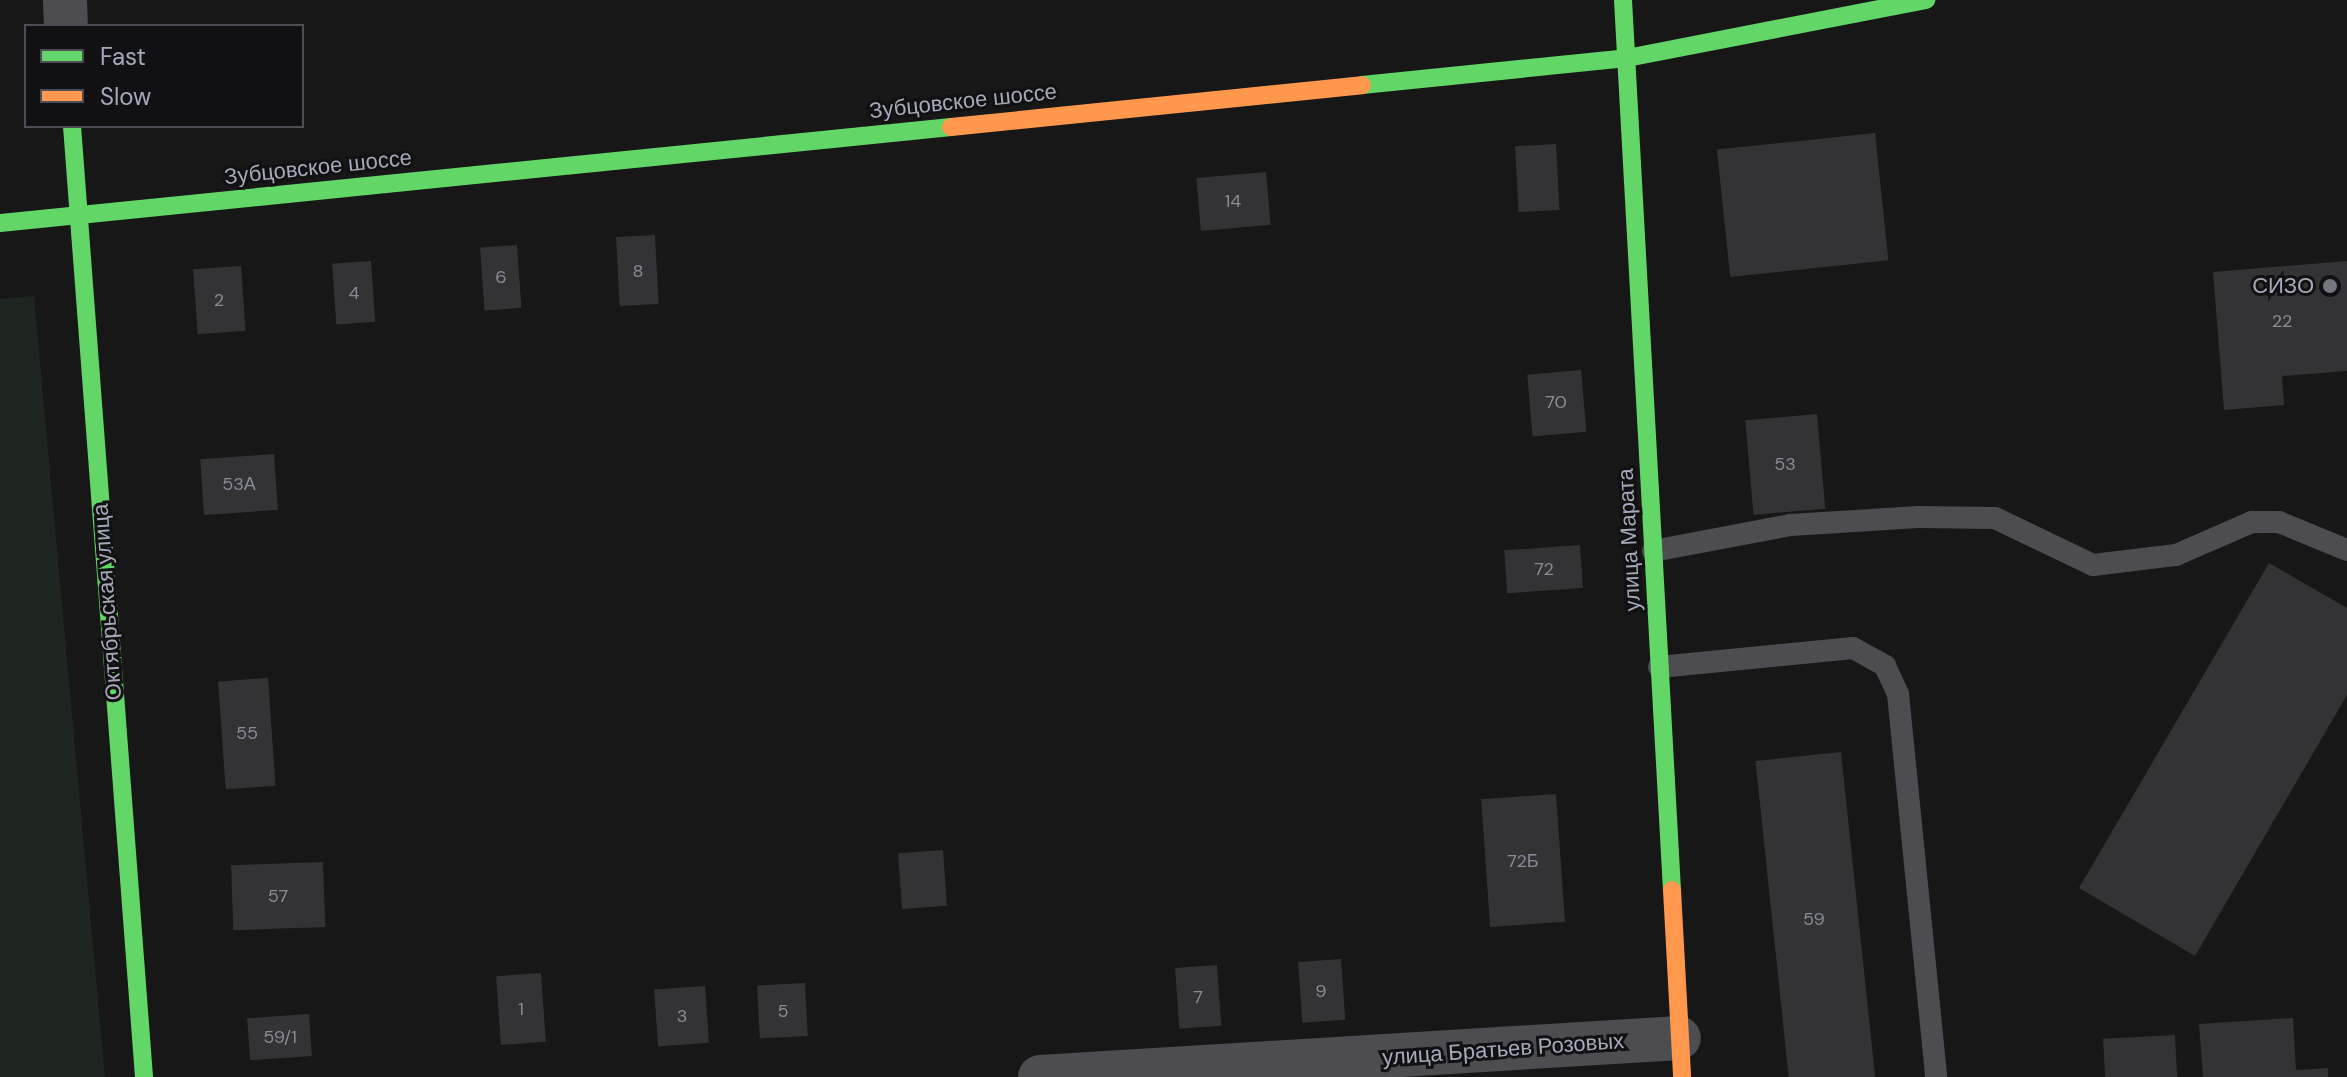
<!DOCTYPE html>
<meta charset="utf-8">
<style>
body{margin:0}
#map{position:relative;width:2347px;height:1077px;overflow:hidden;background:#171717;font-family:"DM Sans",sans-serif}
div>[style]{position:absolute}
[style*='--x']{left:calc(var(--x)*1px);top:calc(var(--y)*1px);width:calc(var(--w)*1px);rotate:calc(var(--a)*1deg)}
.green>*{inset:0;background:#1e2621}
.building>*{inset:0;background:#333335;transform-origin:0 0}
.lane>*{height:22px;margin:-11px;padding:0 11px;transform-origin:11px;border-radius:11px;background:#4c4c51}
.street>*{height:44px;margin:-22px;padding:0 22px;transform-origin:22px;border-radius:22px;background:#4c4c51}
.fast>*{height:18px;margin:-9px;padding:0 9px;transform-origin:9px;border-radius:9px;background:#63d668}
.slow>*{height:18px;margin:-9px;padding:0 9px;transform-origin:9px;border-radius:9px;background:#ff974d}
.dots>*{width:22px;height:22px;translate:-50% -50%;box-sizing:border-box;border:4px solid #111113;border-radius:50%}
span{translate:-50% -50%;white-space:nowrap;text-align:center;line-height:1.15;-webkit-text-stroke:6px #111113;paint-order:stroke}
.number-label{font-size:18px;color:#898c98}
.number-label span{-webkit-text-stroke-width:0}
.street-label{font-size:22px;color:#a6a9b9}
.poi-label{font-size:22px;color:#a6a9b9}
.right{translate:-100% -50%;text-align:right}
.legend{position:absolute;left:24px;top:24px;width:280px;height:104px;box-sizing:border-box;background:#111113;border:2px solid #4d4e55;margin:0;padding:10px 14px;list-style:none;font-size:24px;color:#a6a9b9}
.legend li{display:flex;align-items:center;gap:16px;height:40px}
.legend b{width:40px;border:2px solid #4d4e55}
</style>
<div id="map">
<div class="green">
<div style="clip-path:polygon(34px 296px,105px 1077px,0 1077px,0 299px)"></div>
</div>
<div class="building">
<div style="left:1875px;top:133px;width:128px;height:159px;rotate:84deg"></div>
<div style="left:1556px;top:144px;width:66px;height:41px;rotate:87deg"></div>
<div style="left:1266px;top:172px;width:53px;height:70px;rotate:85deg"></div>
<div style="left:655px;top:235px;width:69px;height:39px;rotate:87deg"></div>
<div style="left:517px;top:245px;width:63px;height:37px;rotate:86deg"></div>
<div style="left:371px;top:261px;width:61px;height:39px;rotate:86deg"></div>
<div style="clip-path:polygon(2347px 261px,2347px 371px,2282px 376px,2284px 405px,2224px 410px,2213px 272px)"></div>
<div style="left:241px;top:266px;width:65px;height:48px;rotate:86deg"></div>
<div style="left:1581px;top:370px;width:62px;height:54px;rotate:85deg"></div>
<div style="left:1817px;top:414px;width:95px;height:72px;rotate:85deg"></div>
<div style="left:274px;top:454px;width:56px;height:74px;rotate:86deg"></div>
<div style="left:1580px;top:545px;width:43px;height:76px;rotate:86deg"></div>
<div style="clip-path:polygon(2269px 563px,2347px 608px,2347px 695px,2195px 956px,2079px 888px)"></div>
<div style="left:268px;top:678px;width:108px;height:50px;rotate:86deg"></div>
<div style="left:1841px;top:752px;width:327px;height:86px;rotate:84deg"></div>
<div style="left:1556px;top:794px;width:128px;height:75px;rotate:86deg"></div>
<div style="left:943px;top:850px;width:56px;height:45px;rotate:86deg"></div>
<div style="left:323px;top:862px;width:65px;height:92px;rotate:88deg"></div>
<div style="left:1341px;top:959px;width:61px;height:43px;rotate:86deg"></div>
<div style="left:1217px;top:965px;width:61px;height:42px;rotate:86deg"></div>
<div style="left:541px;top:973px;width:69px;height:45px;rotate:86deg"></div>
<div style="left:805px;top:983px;width:53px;height:48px;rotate:87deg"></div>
<div style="left:705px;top:986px;width:57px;height:51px;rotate:86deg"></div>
<div style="left:309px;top:1014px;width:42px;height:62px;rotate:86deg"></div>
<div style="clip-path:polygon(2293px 1018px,2296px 1070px,2328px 1068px,2328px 1077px,2203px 1077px,2199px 1024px)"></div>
<div style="left:2175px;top:1035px;width:42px;height:72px;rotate:87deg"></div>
</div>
<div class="lane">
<div style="--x:1653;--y:551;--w:140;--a:-10.7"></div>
<div style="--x:1791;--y:525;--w:127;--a:-3.6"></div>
<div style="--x:1918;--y:517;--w:77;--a:0.7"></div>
<div style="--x:1995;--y:518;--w:109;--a:25.6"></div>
<div style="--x:2093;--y:565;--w:84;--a:-6.9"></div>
<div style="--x:2176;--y:555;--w:83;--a:-23.5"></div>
<div style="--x:2252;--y:522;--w:27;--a:0"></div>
<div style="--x:2279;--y:522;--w:74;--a:22.4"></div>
<div style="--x:1659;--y:667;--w:195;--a:-5.6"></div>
<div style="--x:1853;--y:648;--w:37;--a:29"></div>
<div style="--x:1885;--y:666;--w:31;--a:65"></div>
<div style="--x:1898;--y:694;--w:385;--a:84.3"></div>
</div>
<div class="street">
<div style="--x:65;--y:0;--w:26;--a:88"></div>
<div style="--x:1040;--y:1077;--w:640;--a:-3.49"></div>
</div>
<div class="fast">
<div style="--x:1623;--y:0;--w:891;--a:86.85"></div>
<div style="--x:1362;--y:85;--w:266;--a:-5.8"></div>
<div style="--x:1627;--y:58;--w:305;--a:-11"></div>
<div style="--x:72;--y:126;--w:954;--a:85.67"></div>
<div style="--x:0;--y:223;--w:956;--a:-5.76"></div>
</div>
<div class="slow">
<div style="--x:951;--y:127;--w:413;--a:-5.8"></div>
<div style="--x:1672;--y:890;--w:187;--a:86.9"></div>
</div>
<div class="dots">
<div style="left:2330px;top:286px;background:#747680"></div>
</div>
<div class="number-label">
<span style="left:1233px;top:201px">14</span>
<span style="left:638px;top:271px">8</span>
<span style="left:501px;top:277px">6</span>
<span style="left:354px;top:293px">4</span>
<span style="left:219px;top:300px">2</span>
<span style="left:2282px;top:321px">22</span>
<span style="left:1556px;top:402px">70</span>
<span style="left:1785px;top:464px">53</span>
<span style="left:239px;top:484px">53А</span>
<span style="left:1544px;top:569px">72</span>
<span style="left:247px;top:733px">55</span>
<span style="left:1523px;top:861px">72Б</span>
<span style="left:278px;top:896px">57</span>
<span style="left:1814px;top:919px">59</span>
<span style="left:1321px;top:991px">9</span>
<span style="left:1198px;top:997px">7</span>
<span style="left:521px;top:1009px">1</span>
<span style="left:783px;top:1011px">5</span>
<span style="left:682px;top:1016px">3</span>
<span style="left:280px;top:1037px">59/1</span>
</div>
<div class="street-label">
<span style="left:963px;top:101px;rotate:-6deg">Зубцовское шоссе</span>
<span style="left:318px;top:167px;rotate:-6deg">Зубцовское шоссе</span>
<span style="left:1629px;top:540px;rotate:-93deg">улица Марата</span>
<span style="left:107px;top:602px;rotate:-94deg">Октябрьская улица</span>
<span style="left:1503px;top:1049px;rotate:-4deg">улица Братьев Розовых</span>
</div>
<div class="poi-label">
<span class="right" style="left:2314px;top:286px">СИЗО</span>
</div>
<ul class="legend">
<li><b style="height:10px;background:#63d668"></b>Fast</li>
<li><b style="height:10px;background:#ff974d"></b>Slow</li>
</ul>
</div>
